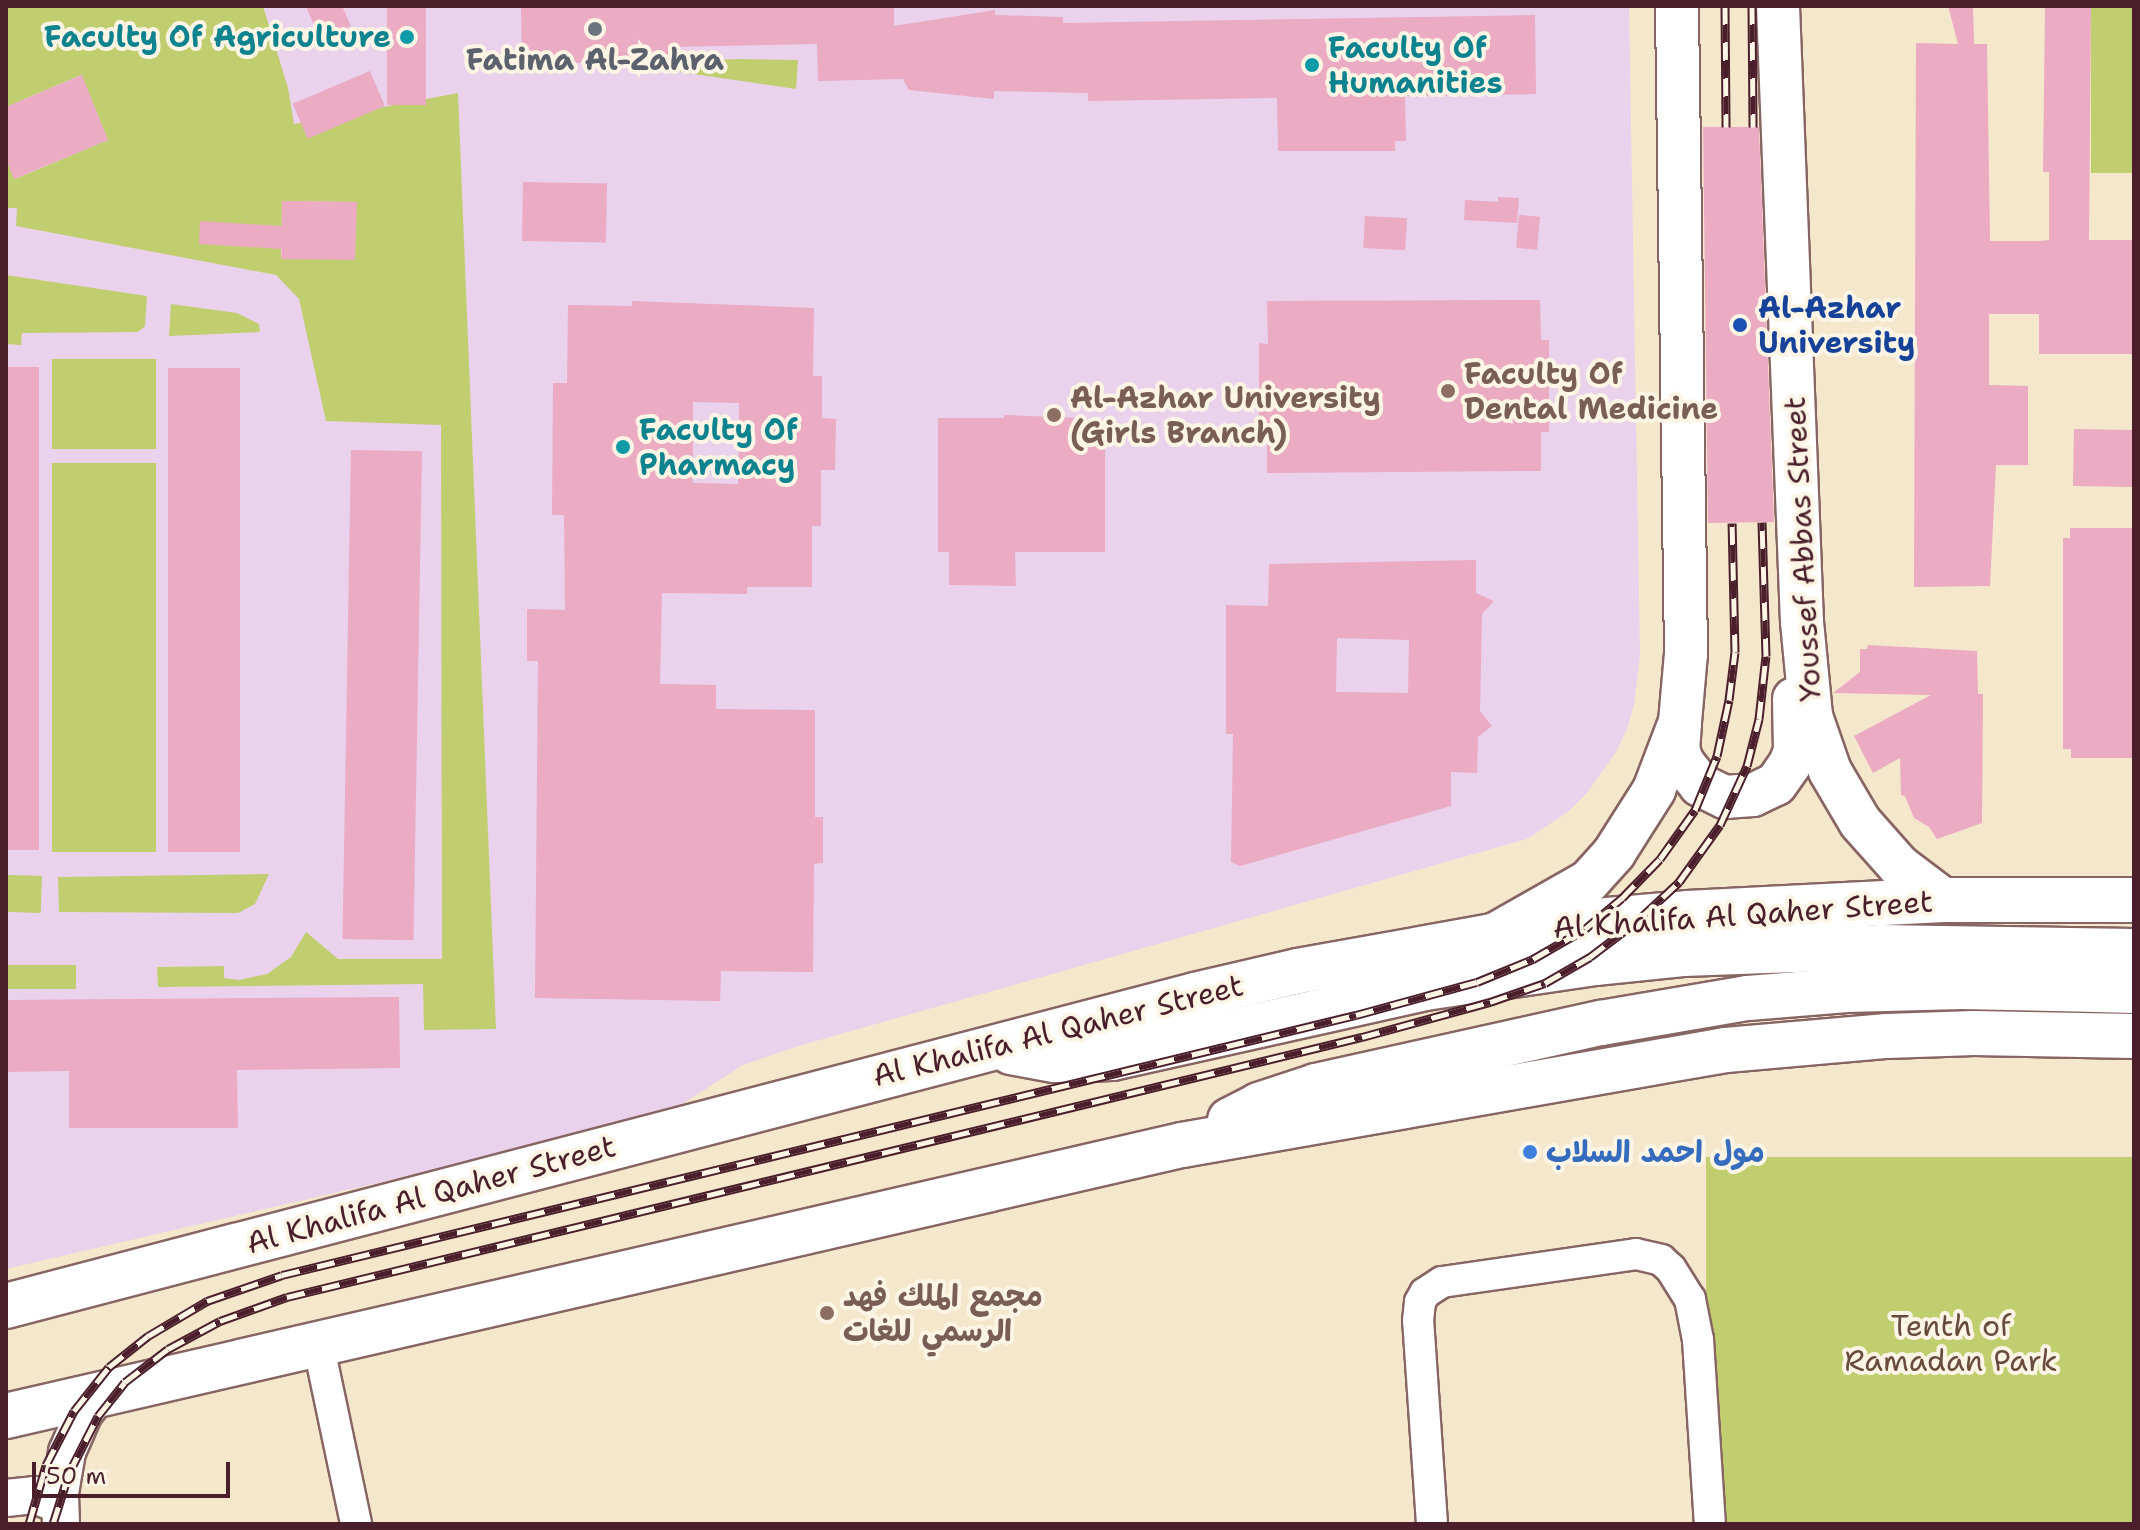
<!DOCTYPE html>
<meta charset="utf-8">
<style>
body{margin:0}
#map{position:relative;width:2140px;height:1530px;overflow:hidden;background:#f4e7cc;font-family:"Shantell Sans","Playpen Sans Arabic",sans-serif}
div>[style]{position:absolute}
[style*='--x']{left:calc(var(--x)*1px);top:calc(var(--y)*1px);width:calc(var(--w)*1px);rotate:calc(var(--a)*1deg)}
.built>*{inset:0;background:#ead1ec}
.green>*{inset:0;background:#c1ce70;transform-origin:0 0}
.building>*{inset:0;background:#eaabc3;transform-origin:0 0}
.roads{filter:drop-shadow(2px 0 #866563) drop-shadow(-2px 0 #866563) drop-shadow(0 2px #866563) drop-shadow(0 -2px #866563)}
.minor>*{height:30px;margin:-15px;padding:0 15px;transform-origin:15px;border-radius:15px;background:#fff}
.tertiary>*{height:36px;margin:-18px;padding:0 18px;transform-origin:18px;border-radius:18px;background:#fff}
.secondary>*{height:42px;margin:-21px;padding:0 21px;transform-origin:21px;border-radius:21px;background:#fff}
.primary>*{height:44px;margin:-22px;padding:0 22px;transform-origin:22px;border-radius:22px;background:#fff}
.rail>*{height:9px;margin-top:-4.5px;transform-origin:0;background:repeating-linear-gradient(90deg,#fcf5e5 0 18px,#4a1f2b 0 36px);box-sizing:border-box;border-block:2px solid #4a1f2b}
.dots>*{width:22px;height:22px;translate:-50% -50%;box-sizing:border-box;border:4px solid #fcf5e5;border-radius:50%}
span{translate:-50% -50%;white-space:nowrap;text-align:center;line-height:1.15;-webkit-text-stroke:8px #fcf5e5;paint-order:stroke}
.culture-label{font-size:30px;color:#0d838f;font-weight:700}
.right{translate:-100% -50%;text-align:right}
.left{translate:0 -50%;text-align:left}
.worship-label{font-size:30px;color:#5b616d;font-weight:700}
.transit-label{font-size:30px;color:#164399;font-weight:700}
.education-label{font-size:30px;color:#785e54;font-weight:700}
.street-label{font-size:30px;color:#4a1f2b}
.shop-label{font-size:30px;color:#366cbe;font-weight:700}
.park-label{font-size:30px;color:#684b3c}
.frame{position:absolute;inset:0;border:8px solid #4a1f2b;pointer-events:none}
.scale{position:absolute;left:32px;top:1462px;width:198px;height:36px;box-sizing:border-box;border:4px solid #4a1f2b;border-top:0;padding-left:10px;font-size:24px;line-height:28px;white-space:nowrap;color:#4a1f2b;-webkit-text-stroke:6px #fcf5e5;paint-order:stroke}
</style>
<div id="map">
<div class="built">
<div style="clip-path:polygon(6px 6px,1629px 6px,1640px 655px,1634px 705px,1627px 729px,1616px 752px,1587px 793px,1569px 811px,1527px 839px,795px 1047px,743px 1065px,673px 1110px,498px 1155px,6px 1269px)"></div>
</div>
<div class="green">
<div style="clip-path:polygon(evenodd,6px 6px,263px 6px,288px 88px,294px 124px,458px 93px,496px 1029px,424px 1030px,423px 984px,158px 987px,157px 967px,224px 966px,224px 978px,239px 980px,267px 974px,291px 957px,306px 932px,338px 959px,442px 959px,441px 425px,326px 421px,299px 299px,276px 275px,16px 226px,17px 208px,6px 208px,6px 159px,15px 179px,108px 140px,81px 75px,6px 107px,6px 6px,282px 201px,356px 202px,355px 259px,281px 259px,282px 201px)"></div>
<div style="left:2091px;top:6px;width:43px;height:167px"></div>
<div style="clip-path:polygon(739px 59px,798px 60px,796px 89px,680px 72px,680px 61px)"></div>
<div style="clip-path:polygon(6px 275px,147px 296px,145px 326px,138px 332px,22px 333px,21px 345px,6px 344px)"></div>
<div style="clip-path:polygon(171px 304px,237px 313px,259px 324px,260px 332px,169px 336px)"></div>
<div style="left:52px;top:359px;width:104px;height:90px"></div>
<div style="left:52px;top:463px;width:104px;height:389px"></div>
<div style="clip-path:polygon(269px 874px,255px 904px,238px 913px,59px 912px,58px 877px)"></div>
<div style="left:42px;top:876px;width:37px;height:36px;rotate:92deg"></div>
<div style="left:6px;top:965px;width:70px;height:24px"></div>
<div style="left:2134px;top:1157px;width:367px;height:428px;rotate:90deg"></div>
</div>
<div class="building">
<div style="clip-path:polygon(306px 6px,342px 6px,351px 26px,320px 40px)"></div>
<div style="left:387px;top:6px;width:39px;height:99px"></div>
<div style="clip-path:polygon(521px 6px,894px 6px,894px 26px,995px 10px,995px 15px,1063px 17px,1063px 23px,1535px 15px,1536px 94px,1405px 96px,1406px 141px,1395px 141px,1395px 151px,1278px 151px,1277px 98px,1088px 101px,1088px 93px,994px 91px,994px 99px,909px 90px,903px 79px,818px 81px,817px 44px,670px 47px,670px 61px,522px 64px)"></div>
<div style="clip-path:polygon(1948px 6px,1973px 6px,1974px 44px,1987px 44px,1990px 241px,2038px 241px,2049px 240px,2049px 172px,2043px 172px,2045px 6px,2091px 6px,2089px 240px,2134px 240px,2134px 354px,2039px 354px,2039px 314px,1989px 314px,1989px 385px,2028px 386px,2028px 465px,1996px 465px,1990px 586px,1914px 587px,1916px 43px,1958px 44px)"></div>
<div style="left:370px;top:71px;width:38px;height:84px;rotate:67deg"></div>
<div style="clip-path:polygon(82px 75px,108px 140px,14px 179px,6px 159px,6px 107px)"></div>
<div style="clip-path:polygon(1703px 127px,1759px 127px,1774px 522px,1708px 523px)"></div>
<div style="left:523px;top:182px;width:84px;height:59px;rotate:1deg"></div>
<div style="clip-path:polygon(1498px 197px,1519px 198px,1517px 223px,1464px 220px,1465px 200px,1498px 202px)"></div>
<div style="clip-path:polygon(282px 201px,357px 202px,355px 260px,281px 259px,282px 249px,199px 244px,200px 221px,282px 226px)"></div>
<div style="left:1519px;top:215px;width:21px;height:33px;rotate:5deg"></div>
<div style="left:1365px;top:216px;width:42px;height:32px;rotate:3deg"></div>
<div style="clip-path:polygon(1540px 300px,1541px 340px,1549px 340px,1549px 432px,1541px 432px,1541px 471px,1267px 473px,1267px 438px,1259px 438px,1259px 343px,1268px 344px,1267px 301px)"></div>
<div style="clip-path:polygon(evenodd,632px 301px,814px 308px,813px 376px,822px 376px,822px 418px,836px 419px,835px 470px,821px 470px,821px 526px,812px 526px,812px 587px,747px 587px,747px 594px,662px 593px,660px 684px,716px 685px,716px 709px,815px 710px,815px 817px,823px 817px,823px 863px,814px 864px,813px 972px,721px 971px,720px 1001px,535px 998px,538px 661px,527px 661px,527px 609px,565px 610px,564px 515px,552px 515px,553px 383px,567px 383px,568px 305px,632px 306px,632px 301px,693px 402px,739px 403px,738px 484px,693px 483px,693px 402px)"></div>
<div style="left:6px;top:367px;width:33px;height:483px"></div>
<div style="left:168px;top:368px;width:72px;height:484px"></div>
<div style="clip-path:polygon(1004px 415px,1105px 419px,1105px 552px,1015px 552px,1016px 586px,949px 585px,949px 552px,938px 552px,938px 418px,1004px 418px)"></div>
<div style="left:2074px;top:429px;width:60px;height:57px;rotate:1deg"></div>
<div style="left:351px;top:450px;width:71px;height:489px;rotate:1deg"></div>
<div style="clip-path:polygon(2070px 528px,2134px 528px,2134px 758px,2071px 758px,2071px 749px,2063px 749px,2063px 538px,2070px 538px)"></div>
<div style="clip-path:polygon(evenodd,1476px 560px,1476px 593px,1494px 601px,1482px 614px,1480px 711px,1492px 726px,1478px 737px,1477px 773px,1451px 772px,1451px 806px,1240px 866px,1231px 862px,1233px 734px,1226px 734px,1226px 605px,1268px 606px,1269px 564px,1476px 560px,1337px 638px,1409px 640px,1408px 693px,1336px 692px,1337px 638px)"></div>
<div style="clip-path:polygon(1868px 645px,1977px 651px,1978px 694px,1983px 694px,1982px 823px,1937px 839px,1929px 827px,1914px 818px,1905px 796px,1901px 795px,1900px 758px,1873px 773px,1854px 736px,1931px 695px,1833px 693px,1860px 672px,1860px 649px,1867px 649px)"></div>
<div style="clip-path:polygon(399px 997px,400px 1068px,237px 1070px,238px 1128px,69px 1128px,69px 1071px,6px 1072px,6px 1000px)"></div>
</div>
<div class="roads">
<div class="minor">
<div style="--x:318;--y:1343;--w:185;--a:78.1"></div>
<div style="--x:1432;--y:1524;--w:203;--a:-93.9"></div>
<div style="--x:1418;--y:1321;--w:19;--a:-84"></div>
<div style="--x:1420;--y:1302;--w:10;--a:-61"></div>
<div style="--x:1425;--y:1293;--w:20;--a:-33"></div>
<div style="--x:1442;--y:1282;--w:196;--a:-8.2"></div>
<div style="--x:1636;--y:1254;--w:26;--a:13"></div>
<div style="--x:1661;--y:1260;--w:13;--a:42"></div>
<div style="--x:1671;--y:1269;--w:36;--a:58"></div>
<div style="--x:1690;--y:1299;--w:42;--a:79"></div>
<div style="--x:1698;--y:1340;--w:184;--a:86.3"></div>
</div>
<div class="tertiary">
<div style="--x:6;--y:1498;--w:28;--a:-6"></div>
<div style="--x:34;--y:1495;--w:27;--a:20"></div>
<div style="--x:61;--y:1524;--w:31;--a:-92"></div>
<div style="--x:60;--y:1493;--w:42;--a:-80.3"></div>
<div style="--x:67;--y:1452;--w:43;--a:-66.4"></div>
<div style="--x:84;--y:1413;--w:21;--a:-51"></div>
</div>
<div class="secondary">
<div style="--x:1778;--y:6;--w:616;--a:87.77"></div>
<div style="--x:1802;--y:622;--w:94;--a:84.5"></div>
<div style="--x:1811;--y:716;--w:58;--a:70.9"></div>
<div style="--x:1830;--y:771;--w:59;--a:59.5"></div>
<div style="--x:1860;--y:822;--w:59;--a:48.4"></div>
<div style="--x:1899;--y:866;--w:56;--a:37.1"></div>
<div style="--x:1680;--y:723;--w:27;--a:94"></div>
<div style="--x:1678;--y:750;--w:14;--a:69"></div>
<div style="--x:1683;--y:763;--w:28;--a:52"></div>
<div style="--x:1700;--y:785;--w:28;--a:26"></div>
<div style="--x:1725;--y:797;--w:28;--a:-4"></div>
<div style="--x:1753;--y:795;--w:25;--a:-26"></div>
<div style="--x:1776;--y:784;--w:24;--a:-55"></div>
<div style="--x:1790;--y:764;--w:14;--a:-69"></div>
<div style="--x:1795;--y:751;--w:52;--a:-91.1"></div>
<div style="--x:1494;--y:935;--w:109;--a:-29.6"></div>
<div style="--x:1589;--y:881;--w:38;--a:-48"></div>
<div style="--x:1614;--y:853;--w:75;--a:-57.6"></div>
<div style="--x:1654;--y:790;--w:73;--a:-69.1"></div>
<div style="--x:1680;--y:722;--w:68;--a:-85"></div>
<div style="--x:1686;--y:654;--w:648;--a:-90.8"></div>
</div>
<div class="primary">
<div style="--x:1011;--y:1052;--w:44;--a:10.5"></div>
<div style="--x:1054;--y:1060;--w:58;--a:-2"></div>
<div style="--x:1112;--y:1058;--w:321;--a:-12.6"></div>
<div style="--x:1425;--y:988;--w:172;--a:-8.4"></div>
<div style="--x:1595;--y:963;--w:88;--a:-5.8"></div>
<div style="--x:1683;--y:954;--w:197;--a:-2"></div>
<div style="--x:1880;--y:947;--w:254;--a:0.9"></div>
<div style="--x:1230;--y:1120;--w:33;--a:-27"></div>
<div style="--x:1259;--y:1105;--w:60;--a:-18.4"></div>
<div style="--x:1316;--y:1086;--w:292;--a:-12.5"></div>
<div style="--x:1601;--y:1023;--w:149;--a:-9.7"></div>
<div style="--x:1748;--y:998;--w:99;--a:-4.6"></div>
<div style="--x:1847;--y:990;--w:115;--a:-1.5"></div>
<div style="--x:1962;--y:987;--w:172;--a:1.3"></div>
<div style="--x:6;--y:1306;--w:1229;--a:-14.66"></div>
<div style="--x:1195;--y:995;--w:106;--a:-13.1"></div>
<div style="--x:1298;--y:971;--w:198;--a:-10.2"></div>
<div style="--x:1493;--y:936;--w:104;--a:-8.3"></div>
<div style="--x:1596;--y:921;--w:91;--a:-5"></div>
<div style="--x:1687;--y:913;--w:257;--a:-2.9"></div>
<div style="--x:1944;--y:900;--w:190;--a:0"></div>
<div style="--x:6;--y:1416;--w:1207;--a:-12.98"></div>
<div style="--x:1182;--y:1145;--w:552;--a:-9.91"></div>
<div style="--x:1726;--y:1050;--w:162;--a:-5"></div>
<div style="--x:1887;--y:1036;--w:87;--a:-2"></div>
<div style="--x:1974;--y:1033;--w:160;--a:1.1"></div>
</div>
</div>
<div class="rail">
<div style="--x:1725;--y:6;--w:121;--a:89.5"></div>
<div style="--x:1752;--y:6;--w:121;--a:89.5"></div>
<div style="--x:29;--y:1524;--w:61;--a:-73.9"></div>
<div style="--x:46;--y:1465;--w:61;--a:-62.6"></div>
<div style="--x:74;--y:1411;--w:56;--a:-51.5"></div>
<div style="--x:109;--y:1367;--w:50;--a:-38.5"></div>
<div style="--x:148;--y:1336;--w:69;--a:-30.7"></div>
<div style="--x:207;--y:1301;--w:79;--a:-19.1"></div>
<div style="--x:282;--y:1275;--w:1105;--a:-13.61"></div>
<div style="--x:1356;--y:1015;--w:125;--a:-15.3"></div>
<div style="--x:1477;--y:982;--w:61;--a:-22.3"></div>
<div style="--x:1533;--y:959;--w:60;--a:-30"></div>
<div style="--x:1585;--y:929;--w:48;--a:-40"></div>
<div style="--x:1622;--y:898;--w:54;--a:-45.7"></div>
<div style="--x:1660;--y:859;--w:60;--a:-54.5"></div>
<div style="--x:1695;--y:810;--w:58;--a:-67.8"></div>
<div style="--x:1717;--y:756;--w:57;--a:-77.9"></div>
<div style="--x:1729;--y:700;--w:48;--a:-82.9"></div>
<div style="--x:1735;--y:652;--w:129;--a:-91.3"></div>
<div style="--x:53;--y:1524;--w:53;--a:-72.6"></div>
<div style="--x:69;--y:1473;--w:64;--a:-63"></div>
<div style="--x:98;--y:1416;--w:43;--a:-51.5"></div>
<div style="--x:125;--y:1382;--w:54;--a:-37.5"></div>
<div style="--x:168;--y:1349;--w:59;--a:-28.3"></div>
<div style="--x:220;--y:1321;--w:71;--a:-19.7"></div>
<div style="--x:287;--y:1297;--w:1106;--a:-13.6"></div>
<div style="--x:1362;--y:1037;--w:133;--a:-15.3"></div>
<div style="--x:1490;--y:1002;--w:58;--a:-19.1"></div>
<div style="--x:1545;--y:983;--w:52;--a:-30"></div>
<div style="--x:1590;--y:957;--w:58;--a:-37.3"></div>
<div style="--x:1636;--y:922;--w:59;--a:-42.9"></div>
<div style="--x:1679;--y:882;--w:70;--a:-54.3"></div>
<div style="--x:1720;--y:825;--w:65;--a:-65.4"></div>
<div style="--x:1747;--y:766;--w:49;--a:-75.7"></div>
<div style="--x:1759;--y:719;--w:63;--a:-83.7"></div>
<div style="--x:1766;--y:656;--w:134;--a:-91.7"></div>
</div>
<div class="dots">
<div style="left:595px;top:29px;background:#6b7280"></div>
<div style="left:407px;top:37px;background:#0f9aa8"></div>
<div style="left:1312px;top:65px;background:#0f9aa8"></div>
<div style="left:1740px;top:325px;background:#1a4fb4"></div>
<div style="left:1448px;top:391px;background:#8d6e63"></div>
<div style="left:1054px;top:415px;background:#8d6e63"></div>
<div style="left:623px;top:447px;background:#0f9aa8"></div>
<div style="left:1530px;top:1152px;background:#3f7fe0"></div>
<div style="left:827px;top:1313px;background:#8d6e63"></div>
</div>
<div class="culture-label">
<span class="right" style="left:391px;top:37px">Faculty Of Agriculture</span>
<span class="left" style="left:1328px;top:65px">Faculty Of<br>Humanities</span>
<span class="left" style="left:639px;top:447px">Faculty Of<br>Pharmacy</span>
</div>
<div class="worship-label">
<span style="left:595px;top:60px">Fatima Al-Zahra</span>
</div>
<div class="transit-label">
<span class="left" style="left:1758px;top:325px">Al-Azhar<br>University</span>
</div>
<div class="education-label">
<span class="left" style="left:1464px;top:391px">Faculty Of<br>Dental Medicine</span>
<span class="left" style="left:1070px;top:415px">Al-Azhar University<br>(Girls Branch)</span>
<span class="left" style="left:843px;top:1313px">مجمع الملك فهد<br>الرسمي للغات</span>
</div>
<div class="street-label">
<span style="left:1803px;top:549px;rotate:-93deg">Youssef Abbas Street</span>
<span style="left:1743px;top:915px;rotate:-4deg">Al Khalifa Al Qaher Street</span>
<span style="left:1058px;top:1031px;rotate:-14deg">Al Khalifa Al Qaher Street</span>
<span style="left:431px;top:1195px;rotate:-15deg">Al Khalifa Al Qaher Street</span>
</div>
<div class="shop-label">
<span class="left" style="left:1546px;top:1152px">مول احمد السلاب</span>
</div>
<div class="park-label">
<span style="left:1951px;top:1343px">Tenth of<br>Ramadan Park</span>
</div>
<div class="frame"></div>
<div class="scale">50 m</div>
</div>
